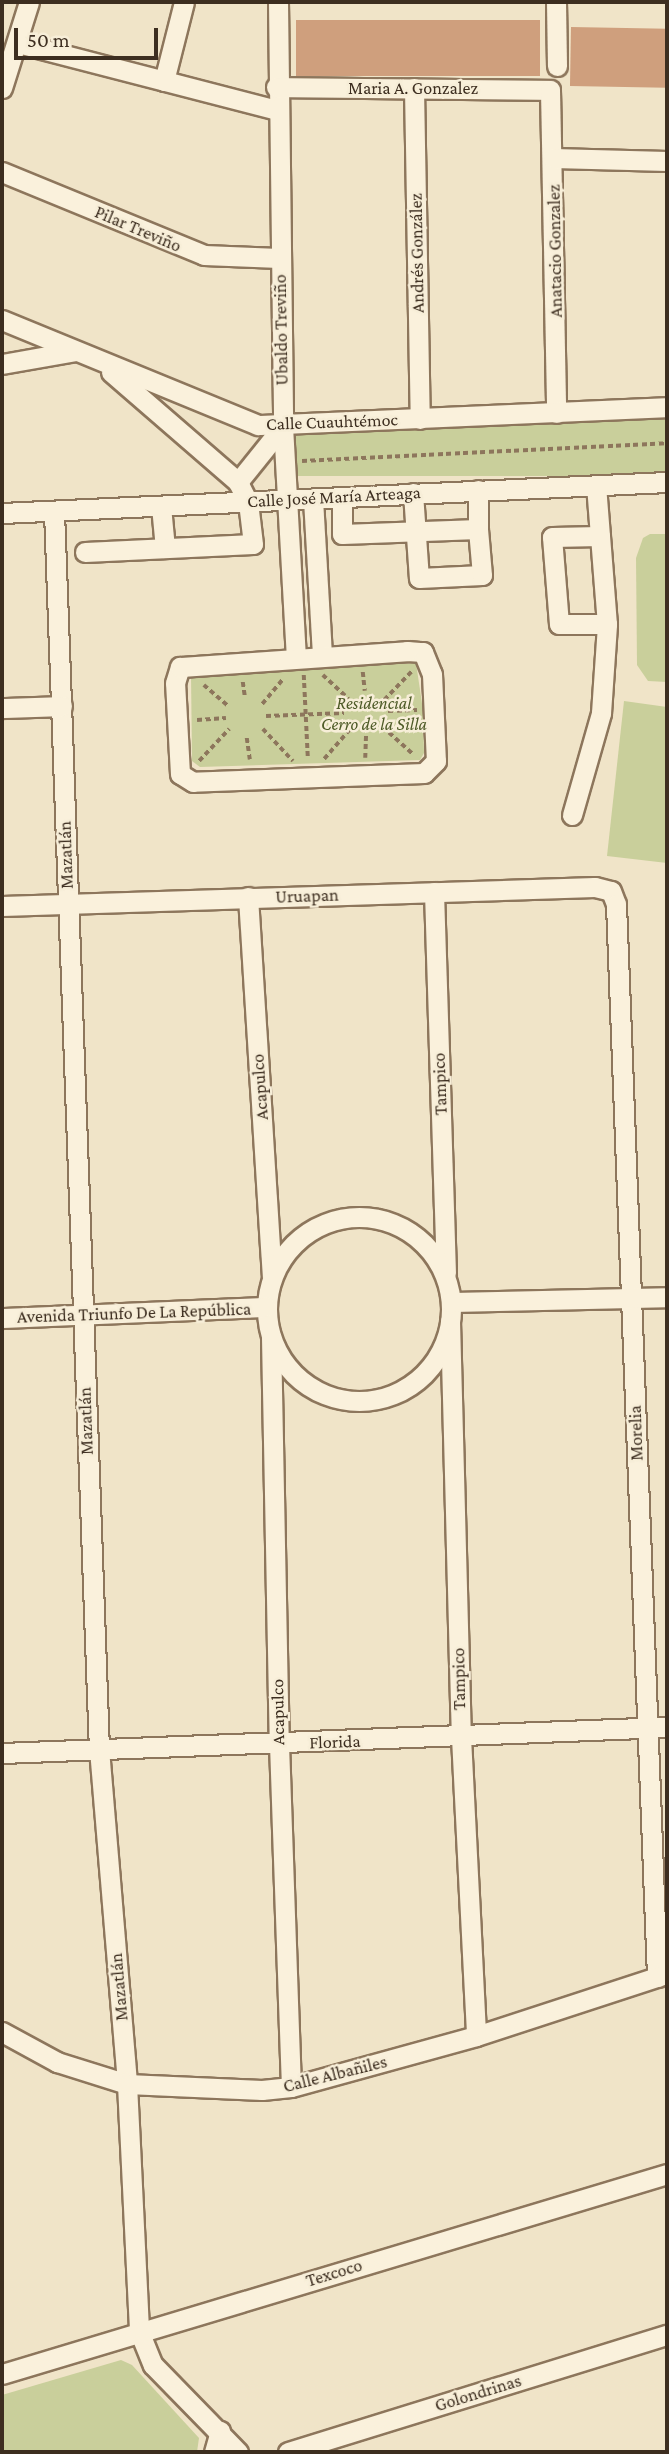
<!DOCTYPE html>
<meta charset="utf-8">
<style>
body{margin:0}
#map{position:relative;width:669px;height:2454px;overflow:hidden;background:#f0e4c8;font-family:"Crimson Pro",serif}
div>[style]{position:absolute}
[style*='--x']{left:calc(var(--x)*1px);top:calc(var(--y)*1px);width:calc(var(--w)*1px);rotate:calc(var(--a)*1deg)}
.green>*{inset:0;background:#c9cf9b;transform-origin:0 0}
.building>*{inset:0;background:#cf9f7d;transform-origin:0 0}
.path>*{height:3.5px;margin-top:-1.75px;transform-origin:0;background:repeating-linear-gradient(90deg,#8d765c 0 5px,transparent 0 8.5px)}
.roads{filter:drop-shadow(2px 0 #8d765c) drop-shadow(-2px 0 #8d765c) drop-shadow(0 2px #8d765c) drop-shadow(0 -2px #8d765c)}
.minor>*{height:19px;margin:-9.5px;padding:0 9.5px;transform-origin:9.5px;border-radius:9.5px;background:#faf1dc}
.minor>.ring{margin:-9.5px;padding:0;box-sizing:content-box;background:none;border:19px solid #faf1dc;border-radius:50%}
span{translate:-50% -50%;white-space:nowrap;text-align:center;line-height:1.15;-webkit-text-stroke:5px #f7eed8;paint-order:stroke}
.street-label{font-size:18px;color:#3d2e20}
.park-label{font-size:18px;color:#4d5a26;font-style:italic}
.frame{position:absolute;inset:0;border:4px solid #3d2e20;pointer-events:none}
.scale{position:absolute;left:14px;top:28px;width:144px;height:32px;box-sizing:border-box;border:4px solid #3d2e20;border-top:0;padding-left:9px;font-size:21px;line-height:24px;white-space:nowrap;color:#3d2e20;-webkit-text-stroke:5px #f7eed8;paint-order:stroke}
</style>
<div id="map">
<div class="green">
<div style="left:667px;top:417px;width:59px;height:373px;rotate:90deg"></div>
<div style="clip-path:polygon(650px 534px,667px 534px,667px 682px,648px 681px,637px 665px,636px 558px,643px 538px)"></div>
<div style="clip-path:polygon(416px 663px,423px 710px,424px 753px,420px 760px,200px 767px,192px 761px,191px 674px)"></div>
<div style="clip-path:polygon(624px 701px,667px 707px,667px 863px,607px 856px)"></div>
<div style="clip-path:polygon(121px 2360px,132px 2365px,199px 2438px,197px 2452px,2px 2452px,2px 2395px)"></div>
</div>
<div class="building">
<div style="left:540px;top:20px;width:56px;height:244px;rotate:90deg"></div>
<div style="left:571px;top:27px;width:96px;height:59px;rotate:1deg"></div>
</div>
<div class="path">
<div style="--x:302;--y:461;--w:365;--a:-2.8"></div>
<div style="--x:363;--y:672;--w:19;--a:84"></div>
<div style="--x:304;--y:675;--w:83;--a:87.2"></div>
<div style="--x:323;--y:675;--w:35;--a:43"></div>
<div style="--x:243;--y:682;--w:15;--a:82"></div>
<div style="--x:204;--y:685;--w:33;--a:41"></div>
<div style="--x:384;--y:700;--w:40;--a:-46"></div>
<div style="--x:262;--y:704;--w:33;--a:-50"></div>
<div style="--x:388;--y:711;--w:29;--a:-2"></div>
<div style="--x:266;--y:716;--w:78;--a:-2.2"></div>
<div style="--x:197;--y:720;--w:29;--a:-4"></div>
<div style="--x:383;--y:727;--w:40;--a:42"></div>
<div style="--x:263;--y:729;--w:44;--a:46.8"></div>
<div style="--x:247;--y:738;--w:22;--a:82"></div>
<div style="--x:365;--y:758;--w:23;--a:-88"></div>
<div style="--x:324;--y:759;--w:40;--a:-49"></div>
<div style="--x:199;--y:761;--w:44;--a:-46.8"></div>
</div>
<div class="roads">
<div class="minor">
<div style="--x:278;--y:2;--w:424;--a:89.3"></div>
<div style="--x:283;--y:426;--w:230;--a:86.8"></div>
<div style="--x:556;--y:2;--w:64;--a:89.1"></div>
<div style="--x:18;--y:43;--w:268;--a:14.5"></div>
<div style="--x:164;--y:81;--w:81;--a:-75.8"></div>
<div style="--x:276;--y:87;--w:274;--a:0.6"></div>
<div style="--x:550;--y:90;--w:323;--a:88.9"></div>
<div style="--x:2;--y:88;--w:90;--a:-72.6"></div>
<div style="--x:414;--y:88;--w:331;--a:89"></div>
<div style="--x:553;--y:158;--w:114;--a:1.5"></div>
<div style="--x:2;--y:172;--w:218;--a:22.3"></div>
<div style="--x:204;--y:255;--w:75;--a:2.3"></div>
<div style="--x:2;--y:320;--w:277;--a:22.3"></div>
<div style="--x:258;--y:425;--w:409;--a:-2.5"></div>
<div style="--x:2;--y:364;--w:74;--a:-10.1"></div>
<div style="--x:238;--y:482;--w:72;--a:-51.2"></div>
<div style="--x:596;--y:485;--w:139;--a:85.5"></div>
<div style="--x:607;--y:624;--w:48;--a:180"></div>
<div style="--x:559;--y:624;--w:87;--a:-94.6"></div>
<div style="--x:552;--y:537;--w:48;--a:-1.2"></div>
<div style="--x:413;--y:493;--w:85;--a:86"></div>
<div style="--x:419;--y:578;--w:63;--a:-2.7"></div>
<div style="--x:482;--y:575;--w:46;--a:-95"></div>
<div style="--x:342;--y:498;--w:36;--a:90"></div>
<div style="--x:342;--y:534;--w:136;--a:-2.1"></div>
<div style="--x:478;--y:529;--w:39;--a:-90"></div>
<div style="--x:313;--y:499;--w:155;--a:86.7"></div>
<div style="--x:161;--y:506;--w:42;--a:84.6"></div>
<div style="--x:54;--y:511;--w:1239;--a:87.92"></div>
<div style="--x:99;--y:1749;--w:336;--a:85.2"></div>
<div style="--x:127;--y:2084;--w:247;--a:87.2"></div>
<div style="--x:139;--y:2331;--w:37;--a:68"></div>
<div style="--x:153;--y:2365;--w:122;--a:45.7"></div>
<div style="--x:2;--y:513;--w:666;--a:-2.67"></div>
<div style="--x:85;--y:552;--w:168;--a:-2.7"></div>
<div style="--x:253;--y:544;--w:42;--a:-96.8"></div>
<div style="--x:248;--y:502;--w:22;--a:-117"></div>
<div style="--x:238;--y:482;--w:168;--a:-139.1"></div>
<div style="--x:407;--y:651;--w:16;--a:4"></div>
<div style="--x:423;--y:652;--w:24;--a:68"></div>
<div style="--x:432;--y:674;--w:87;--a:87.4"></div>
<div style="--x:436;--y:761;--w:17;--a:135"></div>
<div style="--x:424;--y:773;--w:231;--a:177.8"></div>
<div style="--x:193;--y:782;--w:15;--a:-148"></div>
<div style="--x:180;--y:774;--w:91;--a:-93.1"></div>
<div style="--x:175;--y:683;--w:17;--a:-73"></div>
<div style="--x:180;--y:667;--w:228;--a:-4"></div>
<div style="--x:2;--y:708;--w:60;--a:-1.9"></div>
<div style="--x:572;--y:815;--w:106;--a:-74.1"></div>
<div style="--x:601;--y:713;--w:89;--a:-86.1"></div>
<div style="--x:434;--y:892;--w:381;--a:88.2"></div>
<div style="--x:248;--y:897;--w:380;--a:86.4"></div>
<div style="--x:2;--y:906;--w:593;--a:-1.84"></div>
<div style="--x:595;--y:887;--w:16;--a:14"></div>
<div style="--x:611;--y:891;--w:14;--a:69"></div>
<div style="--x:616;--y:904;--w:1074;--a:87.81"></div>
<div class="ring" style="left:267px;top:1217px;width:165px;height:165px"></div>
<div style="--x:451;--y:1302;--w:216;--a:-1.3"></div>
<div style="--x:2;--y:1318;--w:264;--a:-2.4"></div>
<div style="--x:450;--y:1321;--w:416;--a:88.5"></div>
<div style="--x:461;--y:1737;--w:299;--a:87.1"></div>
<div style="--x:271;--y:1337;--w:407;--a:88.9"></div>
<div style="--x:279;--y:1744;--w:343;--a:88"></div>
<div style="--x:2;--y:1753;--w:666;--a:-2.24"></div>
<div style="--x:2;--y:2032;--w:63;--a:28.6"></div>
<div style="--x:57;--y:2062;--w:73;--a:17.4"></div>
<div style="--x:127;--y:2084;--w:135;--a:2.5"></div>
<div style="--x:262;--y:2090;--w:29;--a:-6"></div>
<div style="--x:291;--y:2087;--w:192;--a:-15.4"></div>
<div style="--x:476;--y:2036;--w:200;--a:-18.1"></div>
<div style="--x:2;--y:2374;--w:694;--a:-16.74"></div>
<div style="--x:214;--y:2452;--w:22;--a:-74"></div>
<div style="--x:288;--y:2452;--w:397;--a:-17.2"></div>
</div>
</div>
<div class="street-label">
<span style="left:413px;top:88px">Maria A. Gonzalez</span>
<span style="left:138px;top:229px;rotate:23deg">Pilar Treviño</span>
<span style="left:555px;top:251px;rotate:-91deg">Anatacio Gonzalez</span>
<span style="left:417px;top:253px;rotate:-91deg">Andrés González</span>
<span style="left:281px;top:330px;rotate:-91deg">Ubaldo Treviño</span>
<span style="left:332px;top:422px;rotate:-2deg">Calle Cuauhtémoc</span>
<span style="left:334px;top:497px;rotate:-3deg">Calle José María Arteaga</span>
<span style="left:66px;top:855px;rotate:-92deg">Mazatlán</span>
<span style="left:307px;top:896px;rotate:-2deg">Uruapan</span>
<span style="left:440px;top:1084px;rotate:-92deg">Tampico</span>
<span style="left:260px;top:1087px;rotate:-94deg">Acapulco</span>
<span style="left:134px;top:1313px;rotate:-2deg">Avenida Triunfo De La República</span>
<span style="left:86px;top:1421px;rotate:-92deg">Mazatlán</span>
<span style="left:636px;top:1433px;rotate:-92deg">Morelia</span>
<span style="left:459px;top:1679px;rotate:-91deg">Tampico</span>
<span style="left:278px;top:1712px;rotate:-91deg">Acapulco</span>
<span style="left:335px;top:1742px;rotate:-2deg">Florida</span>
<span style="left:119px;top:1987px;rotate:-95deg">Mazatlán</span>
<span style="left:335px;top:2074px;rotate:-14deg">Calle Albañiles</span>
<span style="left:334px;top:2273px;rotate:-17deg">Texcoco</span>
<span style="left:478px;top:2393px;rotate:-17deg">Golondrinas</span>
</div>
<div class="park-label">
<span style="left:374px;top:714px">Residencial<br>Cerro de la Silla</span>
</div>
<div class="frame"></div>
<div class="scale">50 m</div>
</div>
